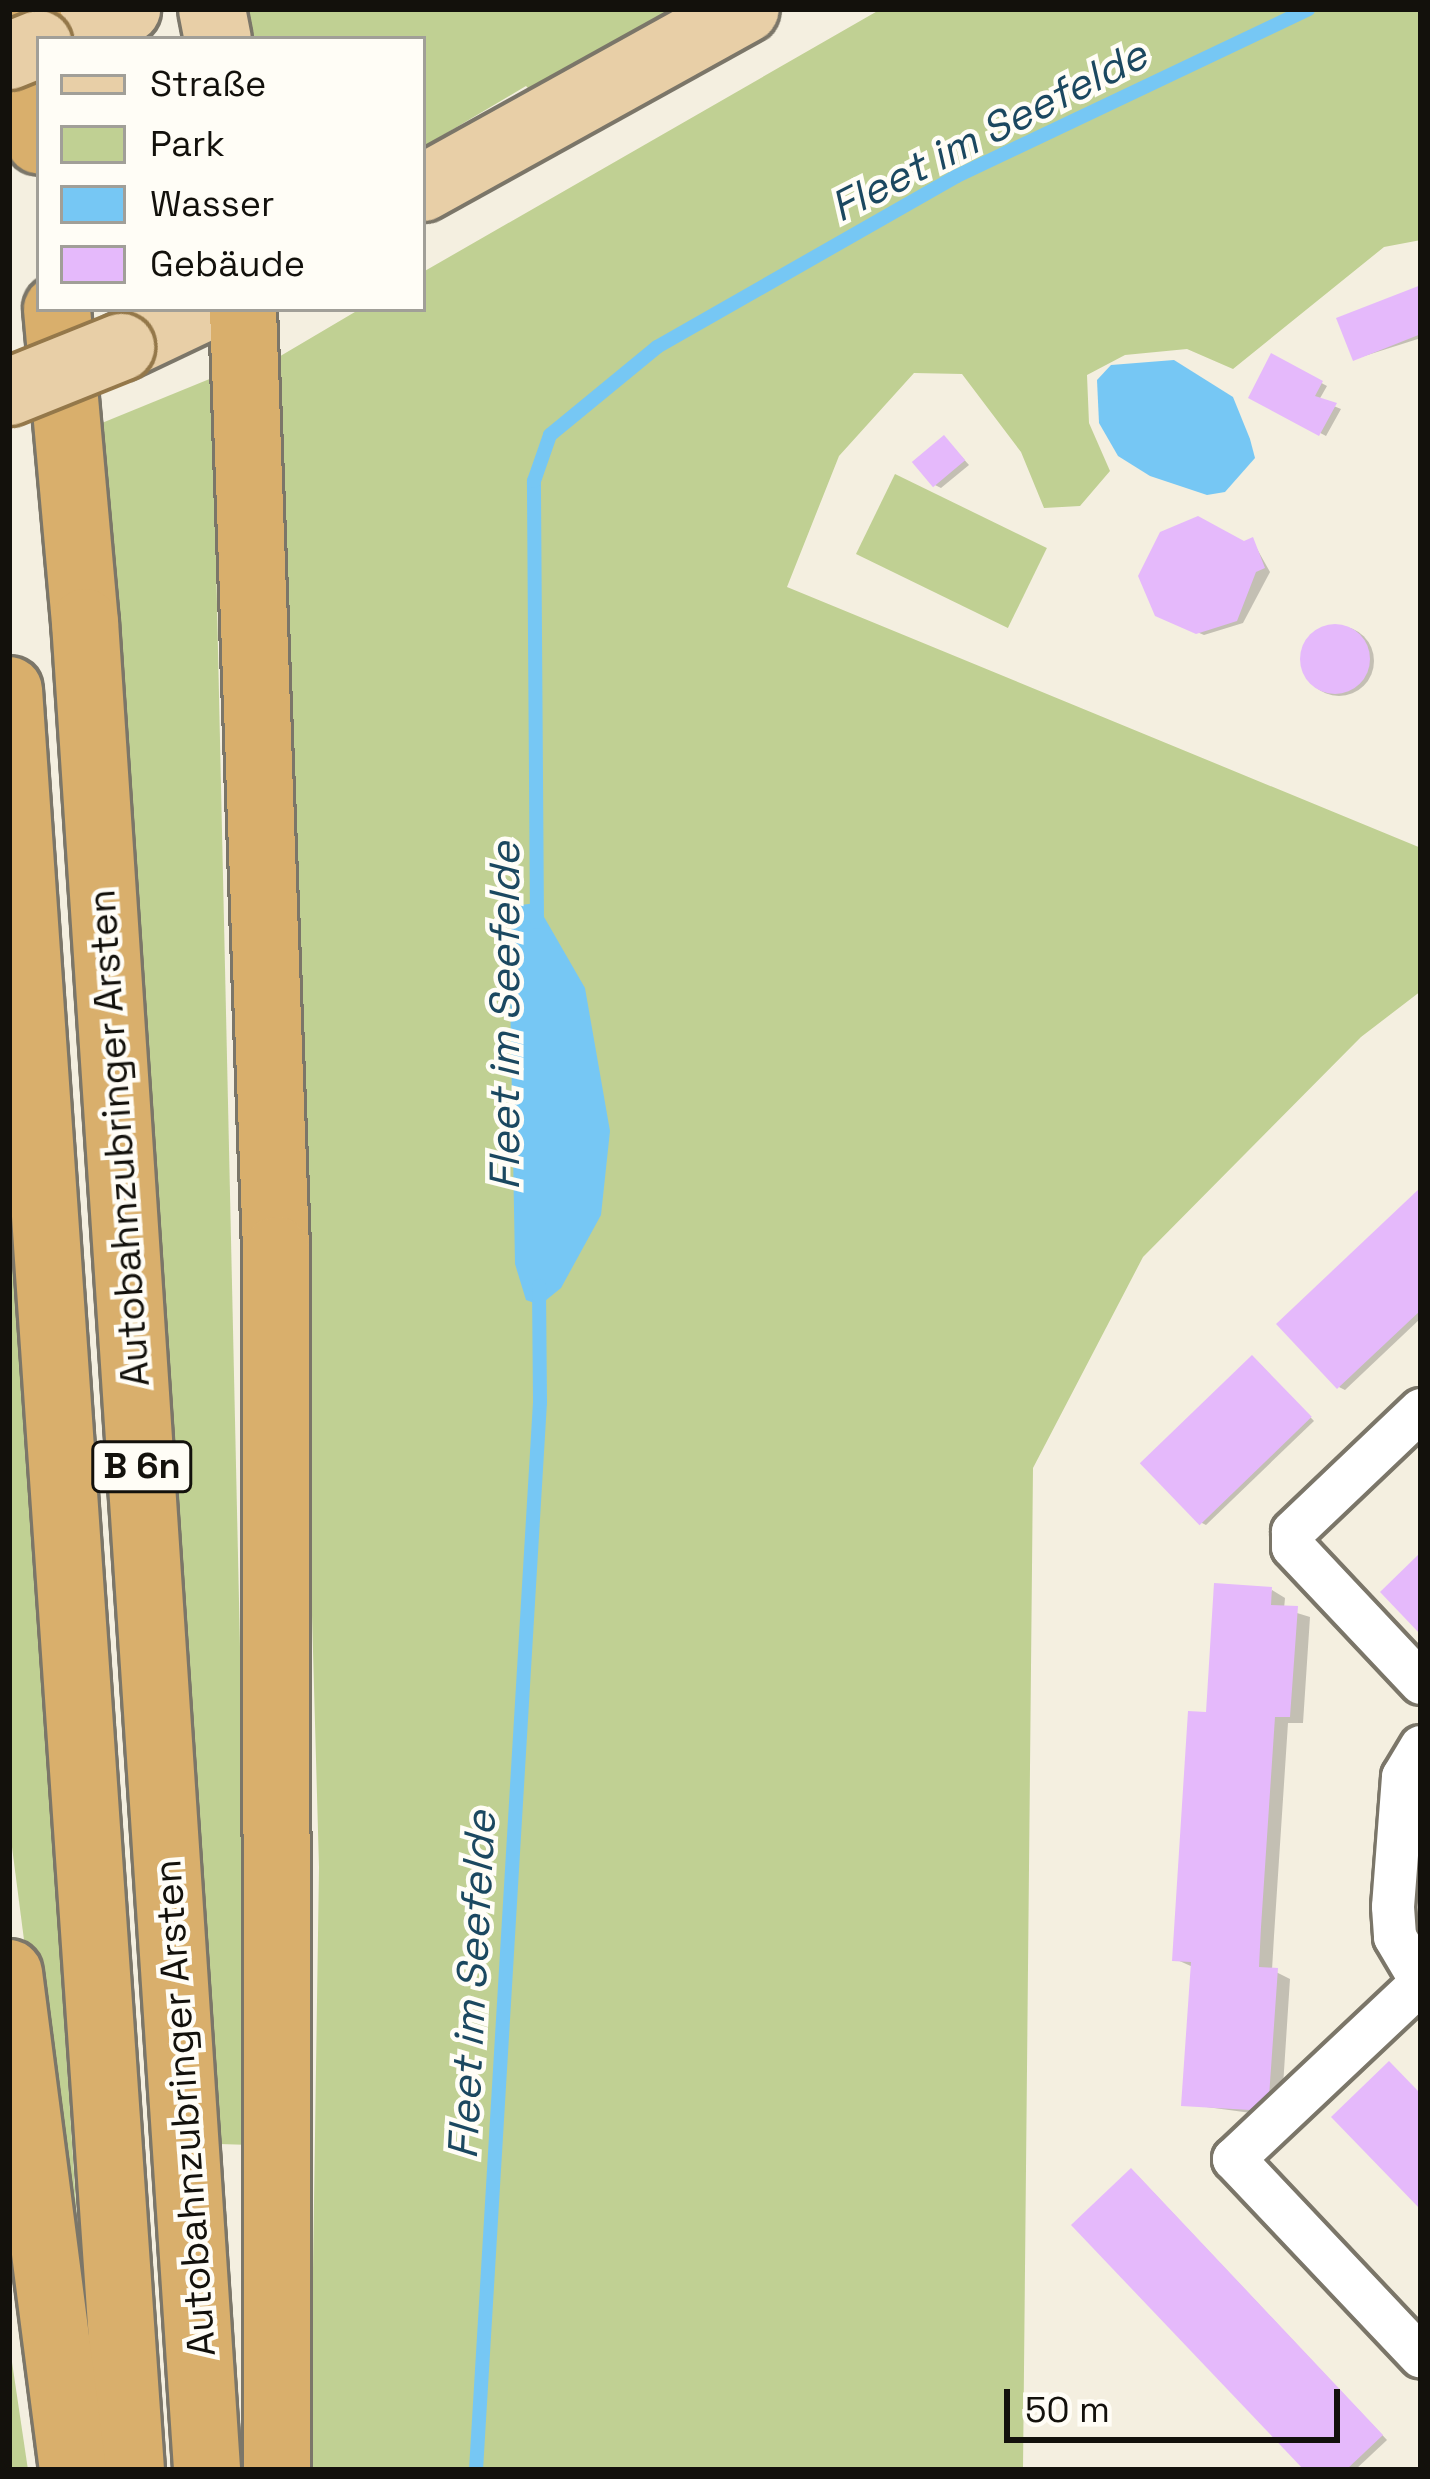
<!DOCTYPE html>
<meta charset="utf-8">
<style>
body{margin:0}
#map{position:relative;width:1430px;height:2479px;overflow:hidden;background:#f4efe0;font-family:"Space Grotesk",sans-serif}
div>[style]{position:absolute}
[style*='--x']{left:calc(var(--x)*1px);top:calc(var(--y)*1px);width:calc(var(--w)*1px);rotate:calc(var(--a)*1deg)}
.green>*{inset:0;background:#c0d093;transform-origin:0 0}
.water>*{inset:0;background:#76c7f4}
.shadow>*{inset:0;background:#0003}
.round{border-radius:50%}
.stream>*{height:14px;margin:-7px;padding:0 7px;transform-origin:7px;border-radius:7px;background:#76c7f4}
.building>*{inset:0;background:#e5b9fb;transform-origin:0 0}
.roads{filter:drop-shadow(3px 0 #7b7669) drop-shadow(-3px 0 #7b7669) drop-shadow(0 3px #7b7669) drop-shadow(0 -3px #7b7669)}
.street>*{height:42px;margin:-21px;padding:0 21px;transform-origin:21px;border-radius:21px;background:#fff}
.primary>*{height:66px;margin:-33px;padding:0 33px;transform-origin:33px;border-radius:33px;background:#e8cfa7}
.highway>*{height:66px;margin:-33px;padding:0 33px;transform-origin:33px;border-radius:33px;background:#d9af6c}
.bridges{filter:drop-shadow(3px 0 #94784a) drop-shadow(-3px 0 #94784a) drop-shadow(0 3px #94784a) drop-shadow(0 -3px #94784a)}
.primary-bridge>*{height:66px;margin:-33px;padding:0 33px;transform-origin:33px;border-radius:33px;background:#e8cfa7}
span{translate:-50% -50%;white-space:nowrap;text-align:center;line-height:1.15;-webkit-text-stroke:9px #fffdf6;paint-order:stroke}
.shield-label span{padding:3px 9px;background:#fffdf6;border:3px solid;border-radius:9px;-webkit-text-stroke-width:0}
.shield-label{font-size:36px;color:#13110c;font-weight:700}
.street-label{font-size:39px;color:#13110c}
.water-label{font-size:42px;color:#1b4860;font-style:italic}
.frame{position:absolute;inset:0;border:12px solid #13110c;pointer-events:none}
.legend{position:absolute;left:36px;top:36px;width:390px;height:276px;box-sizing:border-box;background:#fffdf6;border:3px solid #a19f98;margin:0;padding:15px 21px;list-style:none;font-size:36px;color:#13110c}
.legend li{display:flex;align-items:center;gap:24px;height:60px}
.legend b{width:60px;border:3px solid #a19f98}
.scale{position:absolute;left:1004px;top:2389px;width:336px;height:54px;box-sizing:border-box;border:6px solid #13110c;border-top:0;padding-left:15px;font-size:36px;line-height:42px;white-space:nowrap;color:#13110c;-webkit-text-stroke:9px #fffdf6;paint-order:stroke}
</style>
<div id="map">
<div class="green">
<div style="clip-path:polygon(240px 9px,688px 9px,533px 93px,526px 86px,423px 147px,423px 39px,233px 39px)"></div>
<div style="clip-path:polygon(881px 9px,1421px 9px,1421px 240px,1384px 247px,1233px 369px,1187px 349px,1125px 355px,1087px 375px,1089px 423px,1110px 471px,1080px 506px,1044px 508px,1021px 452px,962px 374px,914px 373px,839px 456px,787px 587px,1421px 848px,1421px 991px,1361px 1037px,1143px 1257px,1033px 1468px,1023px 2470px,310px 2470px,319px 1867px,277px 358px,360px 309px,423px 309px,423px 272px)"></div>
<div style="clip-path:polygon(212px 378px,251px 2145px,219px 2144px,97px 425px)"></div>
<div style="left:895px;top:474px;width:169px;height:89px;rotate:26deg"></div>
<div style="clip-path:polygon(9px 1165px,79px 2251px,56px 2187px,9px 1824px)"></div>
<div style="clip-path:polygon(9px 2342px,28px 2470px,9px 2470px)"></div>
</div>
<div class="water">
<div style="clip-path:polygon(1174px 360px,1233px 397px,1250px 439px,1255px 458px,1225px 492px,1207px 495px,1150px 476px,1118px 456px,1099px 423px,1097px 380px,1111px 365px)"></div>
<div style="clip-path:polygon(536px 903px,585px 988px,610px 1131px,601px 1215px,561px 1288px,540px 1305px,526px 1300px,515px 1264px,509px 934px,521px 905px)"></div>
</div>
<div class="shadow">
<div style="clip-path:polygon(1421px 288px,1421px 338px,1355px 359px)"></div>
<div style="clip-path:polygon(1273px 357px,1327px 386px,1319px 400px,1341px 409px,1326px 436px,1252px 397px)"></div>
<div style="clip-path:polygon(945px 438px,969px 465px,941px 488px,935px 485px)"></div>
<div style="clip-path:polygon(1252px 540px,1270px 572px,1243px 623px,1204px 635px,1164px 618px)"></div>
<div class="round" style="left:1304px;top:626px;width:70px;height:70px"></div>
<div style="clip-path:polygon(1421px 1191px,1421px 1318px,1345px 1390px,1339px 1387px)"></div>
<div style="clip-path:polygon(1258px 1362px,1314px 1421px,1206px 1525px,1200px 1522px)"></div>
<div style="clip-path:polygon(1272px 1590px,1285px 1598px,1284px 1609px,1310px 1617px,1303px 1723px,1288px 1723px,1274px 1936px,1272px 1970px,1290px 1979px,1281px 2117px,1184px 2104px,1193px 1967px,1175px 1959px,1208px 1715px)"></div>
<div style="clip-path:polygon(1137px 2175px,1387px 2440px,1355px 2470px,1307px 2470px)"></div>
</div>
<div class="stream">
<div style="--x:537;--y:922;--w:441;--a:-90.4"></div>
<div style="--x:534;--y:481;--w:49;--a:-70.8"></div>
<div style="--x:550;--y:435;--w:139;--a:-39.4"></div>
<div style="--x:657;--y:347;--w:345;--a:-29.7"></div>
<div style="--x:957;--y:176;--w:389;--a:-25.4"></div>
<div style="--x:476;--y:2470;--w:1070;--a:-86.57"></div>
<div style="--x:540;--y:1402;--w:116;--a:-90.5"></div>
</div>
<div class="building">
<div style="clip-path:polygon(1421px 285px,1421px 334px,1353px 361px,1336px 318px)"></div>
<div style="clip-path:polygon(1271px 353px,1323px 381px,1315px 396px,1337px 403px,1319px 436px,1248px 398px)"></div>
<div style="left:944px;top:435px;width:33px;height:42px;rotate:50deg"></div>
<div style="clip-path:polygon(1198px 516px,1244px 541px,1253px 537px,1265px 568px,1256px 572px,1237px 621px,1196px 634px,1155px 616px,1138px 576px,1160px 532px)"></div>
<div class="round" style="left:1300px;top:624px;width:70px;height:70px"></div>
<div style="clip-path:polygon(1421px 1187px,1421px 1310px,1337px 1389px,1276px 1324px)"></div>
<div style="left:1252px;top:1355px;width:86px;height:156px;rotate:46deg"></div>
<div style="clip-path:polygon(1421px 1552px,1421px 1635px,1380px 1592px)"></div>
<div style="clip-path:polygon(1214px 1583px,1272px 1587px,1271px 1605px,1298px 1606px,1290px 1717px,1275px 1717px,1261px 1927px,1259px 1967px,1278px 1968px,1268px 2111px,1181px 2106px,1191px 1962px,1172px 1961px,1188px 1711px,1206px 1712px)"></div>
<div style="clip-path:polygon(1389px 2061px,1421px 2094px,1421px 2210px,1331px 2117px)"></div>
<div style="clip-path:polygon(1131px 2168px,1383px 2435px,1346px 2470px,1304px 2470px,1071px 2225px)"></div>
</div>
<div class="roads">
<div class="street">
<div style="--x:1421;--y:1410;--w:177;--a:136.4"></div>
<div style="--x:1293;--y:1532;--w:15;--a:90"></div>
<div style="--x:1293;--y:1547;--w:187;--a:46.7"></div>
<div style="--x:1421;--y:1747;--w:35;--a:121"></div>
<div style="--x:1403;--y:1777;--w:130;--a:94.4"></div>
<div style="--x:1393;--y:1907;--w:30;--a:86"></div>
<div style="--x:1395;--y:1937;--w:51;--a:59.4"></div>
<div style="--x:1421;--y:1983;--w:257;--a:136.7"></div>
<div style="--x:1234;--y:2159;--w:272;--a:46.6"></div>
</div>
<div class="primary">
<div style="--x:212;--y:9;--w:31;--a:79"></div>
<div style="--x:51;--y:39;--w:82;--a:-21.5"></div>
<div style="--x:423;--y:188;--w:369;--a:-29"></div>
<div style="--x:121;--y:347;--w:89;--a:-25.4"></div>
</div>
<div class="highway">
<div style="--x:28;--y:9;--w:132;--a:85.2"></div>
<div style="--x:57;--y:309;--w:314;--a:84.9"></div>
<div style="--x:85;--y:622;--w:1852;--a:86.22"></div>
<div style="--x:243;--y:309;--w:942;--a:87.99"></div>
<div style="--x:276;--y:1250;--w:1220;--a:89.95"></div>
<div style="--x:9;--y:690;--w:1784;--a:86.08"></div>
<div style="--x:9;--y:1973;--w:501;--a:82.66"></div>
</div>
</div>
<div class="bridges">
<div class="primary-bridge">
<div style="--x:9;--y:56;--w:32;--a:-22"></div>
<div style="--x:9;--y:392;--w:121;--a:-21.9"></div>
</div>
</div>
<div class="shield-label">
<span style="left:142px;top:1467px">B 6n</span>
</div>
<div class="street-label">
<span style="left:119px;top:1138px;rotate:-94deg">Autobahnzubringer Arsten</span>
<span style="left:185px;top:2108px;rotate:-94deg">Autobahnzubringer Arsten</span>
</div>
<div class="water-label">
<span style="left:989px;top:131px;rotate:-27deg">Fleet im Seefelde</span>
<span style="left:505px;top:1016px;rotate:-90deg">Fleet im Seefelde</span>
<span style="left:472px;top:1985px;rotate:-87deg">Fleet im Seefelde</span>
</div>
<div class="frame"></div>
<ul class="legend">
<li><b style="height:15px;background:#e8cfa7"></b>Straße</li>
<li><b style="height:33px;background:#c0d093"></b>Park</li>
<li><b style="height:33px;background:#76c7f4"></b>Wasser</li>
<li><b style="height:33px;background:#e5b9fb"></b>Gebäude</li>
</ul>
<div class="scale">50 m</div>
</div>
